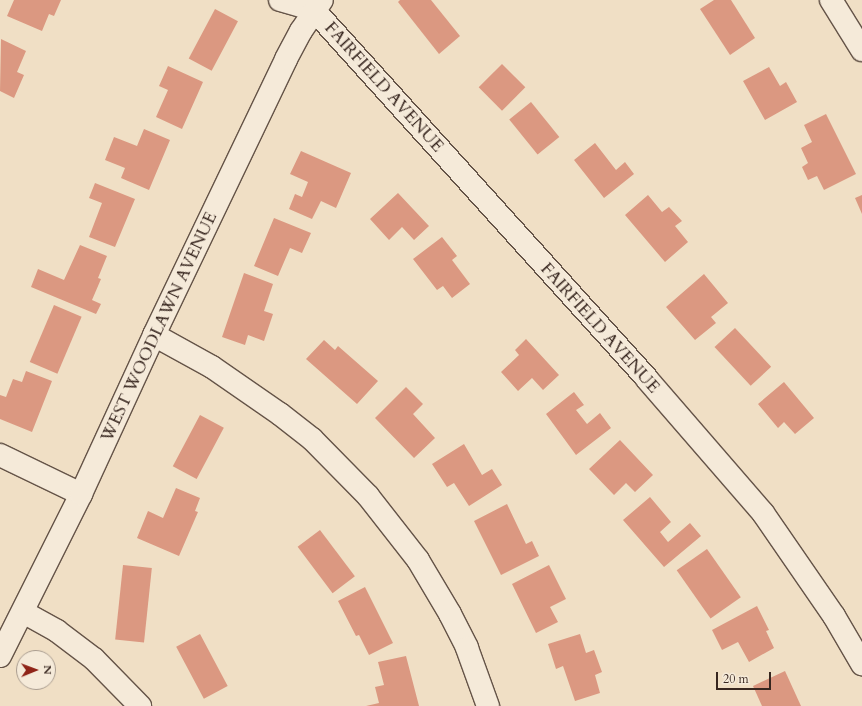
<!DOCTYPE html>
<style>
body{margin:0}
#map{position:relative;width:862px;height:706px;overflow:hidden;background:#f0dfc5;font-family:Cardo,serif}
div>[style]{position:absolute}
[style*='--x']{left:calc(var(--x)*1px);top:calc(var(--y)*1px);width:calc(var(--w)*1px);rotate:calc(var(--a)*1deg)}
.building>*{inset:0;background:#db9881;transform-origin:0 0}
.roads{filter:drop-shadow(1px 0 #655448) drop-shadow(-1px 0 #655448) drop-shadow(0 1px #655448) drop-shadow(0 -1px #655448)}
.street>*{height:22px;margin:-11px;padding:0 11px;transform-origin:11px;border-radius:11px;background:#f5ead9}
.secondary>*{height:22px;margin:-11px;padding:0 11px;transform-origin:11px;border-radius:11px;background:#f5ead9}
span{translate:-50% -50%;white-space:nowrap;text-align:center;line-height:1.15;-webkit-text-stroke:3.5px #f5ead9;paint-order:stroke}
.street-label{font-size:17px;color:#37261f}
.north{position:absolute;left:16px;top:650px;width:40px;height:40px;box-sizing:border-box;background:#f5ead9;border:1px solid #a99c8f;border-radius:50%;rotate:89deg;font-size:11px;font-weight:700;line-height:16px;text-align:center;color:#37261f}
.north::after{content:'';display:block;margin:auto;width:14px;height:18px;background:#8f2418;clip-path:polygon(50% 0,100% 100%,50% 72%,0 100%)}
.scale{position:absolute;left:716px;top:672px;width:55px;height:18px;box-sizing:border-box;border:2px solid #37261f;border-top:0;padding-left:5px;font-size:12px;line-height:14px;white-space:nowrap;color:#37261f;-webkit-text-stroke:3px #f5ead9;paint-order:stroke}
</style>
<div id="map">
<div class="building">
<div style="clip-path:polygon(14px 0,61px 0,54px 16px,49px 14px,42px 31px,7px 16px)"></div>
<div style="clip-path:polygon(400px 0,431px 0,460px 36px,439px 54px,398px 2px)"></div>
<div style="clip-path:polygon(714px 0,731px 0,755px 38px,730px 55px,700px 9px)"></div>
<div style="left:215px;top:9px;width:26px;height:56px;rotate:28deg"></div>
<div style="clip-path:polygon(1px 39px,26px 51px,17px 72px,24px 75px,14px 98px,0 91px)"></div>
<div style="left:502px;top:64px;width:33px;height:33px;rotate:45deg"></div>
<div style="clip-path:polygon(168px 66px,203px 82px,182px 129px,156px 117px,168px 90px,159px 86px)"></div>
<div style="clip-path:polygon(769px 67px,780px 86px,786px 82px,797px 102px,765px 120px,743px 81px)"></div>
<div style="left:531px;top:102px;width:45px;height:28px;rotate:51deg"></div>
<div style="clip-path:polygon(826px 114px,856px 174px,824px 190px,817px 176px,808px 180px,802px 167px,808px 163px,801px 148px,812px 142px,804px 125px)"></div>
<div style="clip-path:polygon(144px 129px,170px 140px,149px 190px,121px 178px,125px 168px,105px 160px,114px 137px,137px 146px)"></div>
<div style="clip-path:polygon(595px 143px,616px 170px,625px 162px,634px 174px,604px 198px,574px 160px)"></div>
<div style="clip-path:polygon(301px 151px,351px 173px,336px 208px,321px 201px,312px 219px,289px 209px,295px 194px,302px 197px,308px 182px,290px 174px)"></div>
<div style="clip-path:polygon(95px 183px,135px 199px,115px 247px,89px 237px,102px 203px,89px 198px)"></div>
<div style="clip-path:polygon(398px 193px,429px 226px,414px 240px,402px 227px,389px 240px,370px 219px)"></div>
<div style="clip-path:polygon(648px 195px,662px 212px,669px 207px,682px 221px,675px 226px,688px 242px,665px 262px,625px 215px)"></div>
<div style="clip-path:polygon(862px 195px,862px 214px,855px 198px)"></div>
<div style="clip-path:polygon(274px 218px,311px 233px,302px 253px,290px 248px,278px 276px,254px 266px)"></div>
<div style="clip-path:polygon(442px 237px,457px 256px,452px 260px,470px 284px,452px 298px,443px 286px,437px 290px,413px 259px)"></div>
<div style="clip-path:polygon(80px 245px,107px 256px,98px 278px,101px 279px,92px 300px,101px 304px,96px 314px,31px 287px,38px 269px,64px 280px)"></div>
<div style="clip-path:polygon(244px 273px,273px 284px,264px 311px,273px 314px,264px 341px,248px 335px,245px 345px,222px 337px)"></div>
<div style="clip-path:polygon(704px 274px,728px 303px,711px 317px,716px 323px,695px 340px,666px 307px)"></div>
<div style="left:54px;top:305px;width:30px;height:62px;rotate:23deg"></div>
<div style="left:735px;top:328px;width:53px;height:28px;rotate:47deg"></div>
<div style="clip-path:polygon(526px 339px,559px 375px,543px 390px,532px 378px,518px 391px,501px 372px,519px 355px,515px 350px)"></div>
<div style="clip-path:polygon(324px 340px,335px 350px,338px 346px,378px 381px,357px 404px,306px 359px)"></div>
<div style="clip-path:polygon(26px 371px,52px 381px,32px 432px,0 419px,0 395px,6px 397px,13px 379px,22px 382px)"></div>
<div style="clip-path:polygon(784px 382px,814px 418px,795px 434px,784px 422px,778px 428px,758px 404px)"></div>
<div style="clip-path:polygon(406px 387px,423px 404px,413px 414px,435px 438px,414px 458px,375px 418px)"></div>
<div style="clip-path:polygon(574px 392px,584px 405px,576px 410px,587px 424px,600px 413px,611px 428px,576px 455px,546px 414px)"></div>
<div style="left:200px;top:415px;width:27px;height:58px;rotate:28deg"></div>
<div style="clip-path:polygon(620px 440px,653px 475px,635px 492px,626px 483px,614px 495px,589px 469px)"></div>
<div style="clip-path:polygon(464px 444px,482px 475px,492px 469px,502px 485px,469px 506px,454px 483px,447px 487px,432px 464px)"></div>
<div style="clip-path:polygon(176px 488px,200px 498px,195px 511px,198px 512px,179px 556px,137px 538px,148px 511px,163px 518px)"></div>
<div style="clip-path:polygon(650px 497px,671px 522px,660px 532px,668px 542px,690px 523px,701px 536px,664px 567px,623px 520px)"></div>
<div style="clip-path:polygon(507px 504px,526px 544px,532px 541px,539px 556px,501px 575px,474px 521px)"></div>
<div style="left:320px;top:530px;width:58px;height:28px;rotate:53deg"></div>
<div style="left:707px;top:549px;width:59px;height:37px;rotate:55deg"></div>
<div style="left:123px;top:565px;width:29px;height:75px;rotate:6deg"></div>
<div style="clip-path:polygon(549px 565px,566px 599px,550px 607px,558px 622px,536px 633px,512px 584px)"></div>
<div style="clip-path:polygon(365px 587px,393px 643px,369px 655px,359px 635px,356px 636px,338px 601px)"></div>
<div style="clip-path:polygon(757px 606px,769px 630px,766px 631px,774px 648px,749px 662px,738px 642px,722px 650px,712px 630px)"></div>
<div style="left:200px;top:634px;width:59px;height:27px;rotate:62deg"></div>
<div style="clip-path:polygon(580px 634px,586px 653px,594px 650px,602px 672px,595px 675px,600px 693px,575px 701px,563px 666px,556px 669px,548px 644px)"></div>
<div style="clip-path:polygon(406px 656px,419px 706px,366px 706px,379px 703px,375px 687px,384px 685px,378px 662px)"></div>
<div style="clip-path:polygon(785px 671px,801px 706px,762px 706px,753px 686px)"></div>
</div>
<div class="roads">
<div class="street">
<div style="--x:280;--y:0;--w:35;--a:16"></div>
<div style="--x:314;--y:10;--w:497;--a:47.9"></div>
<div style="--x:647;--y:379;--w:177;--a:49.1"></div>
<div style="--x:763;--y:513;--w:125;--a:55.4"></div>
<div style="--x:834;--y:616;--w:56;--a:59.7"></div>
<div style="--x:831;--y:0;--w:59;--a:58.2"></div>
<div style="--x:154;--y:335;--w:66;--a:28.9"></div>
<div style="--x:212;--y:367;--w:83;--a:34.7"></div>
<div style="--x:280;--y:414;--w:41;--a:38"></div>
<div style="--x:312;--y:439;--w:80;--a:45.5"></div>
<div style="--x:368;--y:496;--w:81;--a:52"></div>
<div style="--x:418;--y:560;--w:63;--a:59.3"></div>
<div style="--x:450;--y:614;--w:38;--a:63"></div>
<div style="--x:467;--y:648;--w:62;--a:70.1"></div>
<div style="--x:0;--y:455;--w:90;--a:25.7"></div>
<div style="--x:23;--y:612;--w:39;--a:29"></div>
<div style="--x:57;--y:631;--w:46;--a:37.1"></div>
<div style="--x:94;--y:659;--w:66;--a:45.6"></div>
</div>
<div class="secondary">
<div style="--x:0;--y:656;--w:181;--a:-63.4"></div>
<div style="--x:81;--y:494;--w:175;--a:-65.3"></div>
<div style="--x:154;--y:335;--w:306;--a:-64.4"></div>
<div style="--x:286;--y:59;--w:32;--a:-62"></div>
<div style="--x:301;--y:31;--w:37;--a:-56"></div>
</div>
</div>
<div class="street-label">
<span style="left:384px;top:87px;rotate:48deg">FAIRFIELD AVENUE</span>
<span style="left:159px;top:327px;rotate:-65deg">WEST WOODLAWN AVENUE</span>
<span style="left:600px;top:328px;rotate:48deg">FAIRFIELD AVENUE</span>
</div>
<div class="north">N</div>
<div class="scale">20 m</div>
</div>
